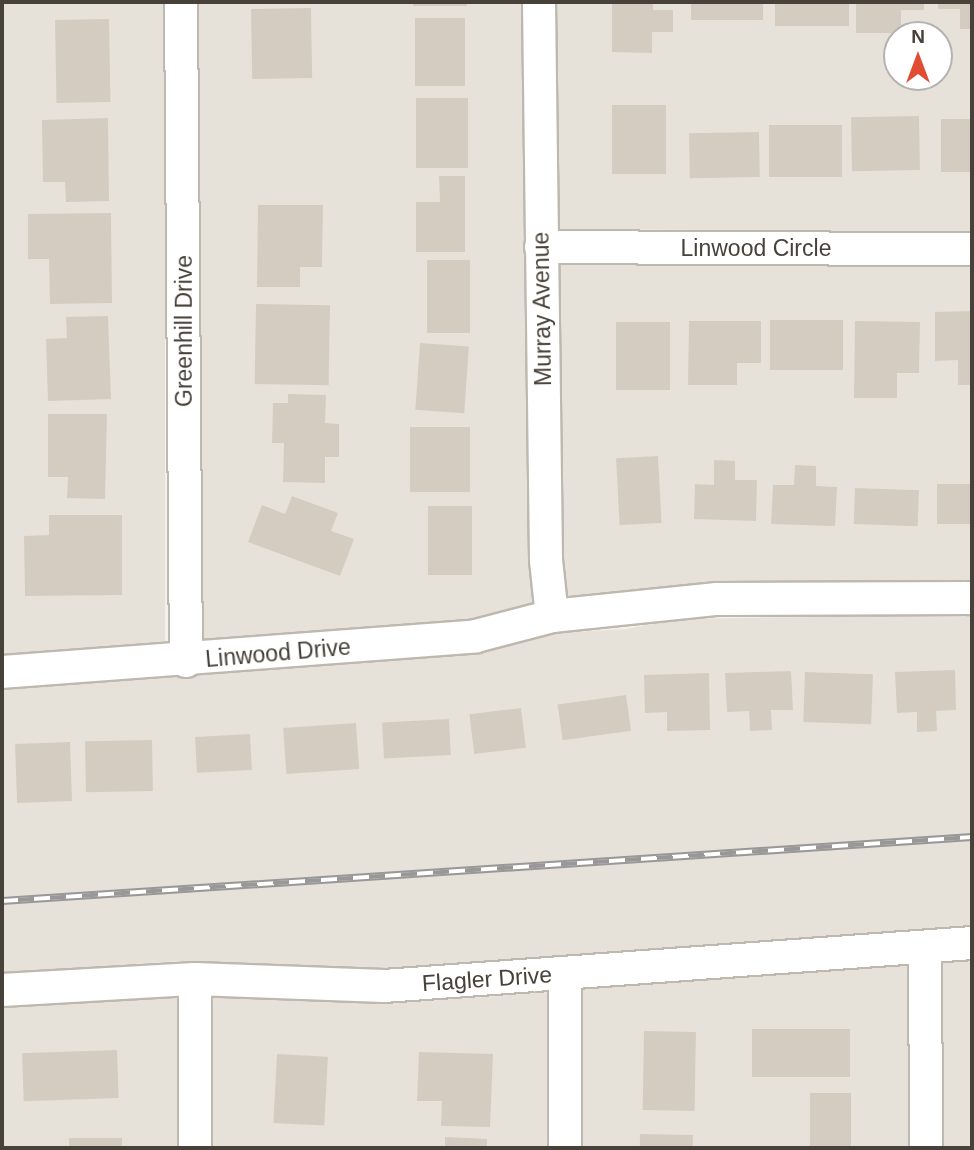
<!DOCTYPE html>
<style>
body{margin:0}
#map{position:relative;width:974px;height:1150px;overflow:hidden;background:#f3f1eb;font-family:Helvetica,sans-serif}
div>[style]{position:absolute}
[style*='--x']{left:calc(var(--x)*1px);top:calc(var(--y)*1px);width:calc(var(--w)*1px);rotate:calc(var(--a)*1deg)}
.residential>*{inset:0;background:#e7e2d9;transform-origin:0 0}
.building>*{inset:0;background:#d4ccc1;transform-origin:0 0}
.roads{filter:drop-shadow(2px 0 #beb8ae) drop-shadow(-2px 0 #beb8ae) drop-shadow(0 2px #beb8ae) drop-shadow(0 -2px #beb8ae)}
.minor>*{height:32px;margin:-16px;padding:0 16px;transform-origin:16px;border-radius:16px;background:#fff}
.rail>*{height:8px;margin-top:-4px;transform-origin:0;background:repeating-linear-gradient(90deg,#fff 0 16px,#989898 0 32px);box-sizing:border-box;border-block:2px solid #989898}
span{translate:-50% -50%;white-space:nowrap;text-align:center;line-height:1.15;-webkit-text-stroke:6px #fff;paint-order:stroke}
.street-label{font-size:23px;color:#474139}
.frame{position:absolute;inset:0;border:4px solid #474139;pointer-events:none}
.north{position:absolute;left:883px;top:21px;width:70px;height:70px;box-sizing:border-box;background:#fff;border:2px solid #b5b3b0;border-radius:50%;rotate:0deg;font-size:19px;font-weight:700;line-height:28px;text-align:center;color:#474139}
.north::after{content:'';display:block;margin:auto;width:24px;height:32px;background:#e24c33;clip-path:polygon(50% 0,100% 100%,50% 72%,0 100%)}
</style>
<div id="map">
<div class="residential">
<div style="left:2px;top:2px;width:163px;height:653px"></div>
<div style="clip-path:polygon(196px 2px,523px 2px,530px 561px,535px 603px,474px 619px,201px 642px)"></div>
<div style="clip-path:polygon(evenodd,554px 2px,972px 2px,972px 232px,556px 229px,554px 2px,897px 35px,939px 35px,939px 77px,897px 77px,897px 35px)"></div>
<div style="clip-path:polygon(556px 264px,972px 266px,972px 581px,717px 581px,624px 595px,565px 598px)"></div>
<div style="clip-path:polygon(972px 615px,972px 925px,385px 969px,180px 961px,2px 973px,2px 690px,477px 653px,553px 633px,626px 629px,679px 619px)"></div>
<div style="left:972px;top:961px;width:187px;height:31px;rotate:90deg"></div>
<div style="left:910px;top:965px;width:183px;height:330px;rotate:90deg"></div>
<div style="clip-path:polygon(550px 992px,550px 1148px,211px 1148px,210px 996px,385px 1004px)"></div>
<div style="left:180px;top:997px;width:151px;height:178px;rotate:90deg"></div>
</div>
<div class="building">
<div style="left:413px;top:2px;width:54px;height:4px"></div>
<div style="clip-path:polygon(612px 2px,653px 2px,653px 10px,673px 10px,673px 32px,652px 32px,652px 53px,612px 52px)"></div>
<div style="left:691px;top:2px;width:72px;height:18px"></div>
<div style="left:775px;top:2px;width:74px;height:24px"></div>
<div style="clip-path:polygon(856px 2px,924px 2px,924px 10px,901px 10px,901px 33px,856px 33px)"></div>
<div style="clip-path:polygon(938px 2px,972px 2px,972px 29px,960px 29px,960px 9px,938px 9px)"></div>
<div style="left:311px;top:8px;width:70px;height:60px;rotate:89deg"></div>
<div style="left:415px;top:18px;width:50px;height:68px"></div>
<div style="left:109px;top:19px;width:83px;height:54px;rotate:89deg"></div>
<div style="left:416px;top:98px;width:52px;height:70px"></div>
<div style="left:666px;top:105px;width:69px;height:54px;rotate:90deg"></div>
<div style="left:919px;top:116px;width:54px;height:68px;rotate:89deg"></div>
<div style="clip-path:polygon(108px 118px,109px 201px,66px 202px,65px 182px,43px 182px,42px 120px)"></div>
<div style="left:941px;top:119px;width:31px;height:53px"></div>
<div style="left:769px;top:125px;width:73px;height:52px"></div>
<div style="left:759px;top:132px;width:45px;height:70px;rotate:89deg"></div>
<div style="clip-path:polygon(439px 176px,465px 176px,465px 252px,416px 252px,416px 202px,440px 202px)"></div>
<div style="clip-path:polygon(258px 205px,323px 205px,322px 267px,300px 267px,300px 287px,257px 287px)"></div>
<div style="clip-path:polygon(111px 213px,112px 303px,50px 304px,49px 259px,28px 259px,28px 214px)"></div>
<div style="left:427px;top:260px;width:43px;height:73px"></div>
<div style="left:256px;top:304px;width:74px;height:80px;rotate:1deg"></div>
<div style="clip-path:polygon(972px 311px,972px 385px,958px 385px,958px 360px,935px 361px,935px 312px)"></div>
<div style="clip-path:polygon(108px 316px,111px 399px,48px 401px,46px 339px,67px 338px,66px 317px)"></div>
<div style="left:843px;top:320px;width:50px;height:73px;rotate:90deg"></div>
<div style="clip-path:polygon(689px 321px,761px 321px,761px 363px,737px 363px,737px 385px,688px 385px)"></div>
<div style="clip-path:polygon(855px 321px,920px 322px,919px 373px,897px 373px,897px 398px,854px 398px)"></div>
<div style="left:616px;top:322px;width:54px;height:68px"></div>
<div style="left:420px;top:343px;width:49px;height:67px;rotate:4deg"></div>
<div style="clip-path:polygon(288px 394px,326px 395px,325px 423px,339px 424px,339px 457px,325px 457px,325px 483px,283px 482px,284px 443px,272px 443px,273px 403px,288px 403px)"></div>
<div style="clip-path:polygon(48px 414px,107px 414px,105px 499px,67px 498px,68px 477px,48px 477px)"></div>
<div style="left:410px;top:427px;width:60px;height:65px"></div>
<div style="left:658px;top:456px;width:67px;height:42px;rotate:87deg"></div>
<div style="clip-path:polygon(714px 460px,735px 461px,735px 480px,757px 480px,756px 521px,694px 519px,695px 484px,714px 485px)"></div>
<div style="clip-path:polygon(795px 465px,816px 466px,816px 486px,837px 487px,835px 526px,771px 524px,773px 485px,794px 485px)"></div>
<div style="left:937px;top:484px;width:35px;height:40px"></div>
<div style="left:855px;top:488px;width:64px;height:36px;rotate:2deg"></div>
<div style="clip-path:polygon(292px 496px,338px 513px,331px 531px,354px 539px,340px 576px,248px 542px,262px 505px,285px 514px)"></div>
<div style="left:428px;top:506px;width:44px;height:69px"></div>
<div style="clip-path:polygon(49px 515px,122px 515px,122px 595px,25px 596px,24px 536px,49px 535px)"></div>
<div style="clip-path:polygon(955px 670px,956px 710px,936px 711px,937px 731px,917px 732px,917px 712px,897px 713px,895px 672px)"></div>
<div style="clip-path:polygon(791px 671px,793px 710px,771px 710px,772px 730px,750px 731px,749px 711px,727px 712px,725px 673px)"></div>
<div style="left:805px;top:672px;width:68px;height:50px;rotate:2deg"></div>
<div style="clip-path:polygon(709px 673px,710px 730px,667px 731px,667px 712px,645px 713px,644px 675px)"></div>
<div style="left:626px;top:695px;width:36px;height:69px;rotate:82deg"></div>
<div style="left:521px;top:708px;width:40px;height:52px;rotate:83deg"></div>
<div style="left:449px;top:719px;width:36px;height:67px;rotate:87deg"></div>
<div style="left:356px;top:723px;width:46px;height:73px;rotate:86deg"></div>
<div style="left:250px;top:734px;width:36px;height:55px;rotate:87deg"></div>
<div style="left:152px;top:740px;width:51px;height:67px;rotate:89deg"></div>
<div style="left:70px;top:742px;width:59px;height:55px;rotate:88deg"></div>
<div style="left:850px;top:1029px;width:48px;height:98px;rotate:90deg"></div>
<div style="left:644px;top:1031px;width:52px;height:79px;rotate:1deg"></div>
<div style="left:117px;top:1050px;width:48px;height:95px;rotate:88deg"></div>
<div style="clip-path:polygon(419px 1052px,493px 1054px,490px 1127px,441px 1126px,442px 1101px,417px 1101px)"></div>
<div style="left:277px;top:1054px;width:51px;height:69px;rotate:3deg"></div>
<div style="left:851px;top:1093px;width:55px;height:41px;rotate:90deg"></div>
<div style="left:640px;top:1134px;width:53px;height:14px;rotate:1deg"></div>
<div style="clip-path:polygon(445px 1137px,487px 1139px,487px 1148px,445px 1148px)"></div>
<div style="left:69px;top:1138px;width:53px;height:10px"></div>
</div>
<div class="roads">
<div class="minor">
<div style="--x:181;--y:2;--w:659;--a:89.57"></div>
<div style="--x:539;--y:2;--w:558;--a:89.28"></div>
<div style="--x:546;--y:560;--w:56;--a:83.9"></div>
<div style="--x:541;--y:247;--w:431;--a:0.3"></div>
<div style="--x:2;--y:672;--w:475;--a:-4.3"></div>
<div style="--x:476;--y:636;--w:79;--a:-14.7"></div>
<div style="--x:552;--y:616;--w:166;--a:-5.9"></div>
<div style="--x:717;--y:599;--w:255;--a:-0.2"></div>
<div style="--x:925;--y:947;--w:201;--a:89.7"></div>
<div style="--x:565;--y:974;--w:174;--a:90"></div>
<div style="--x:195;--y:979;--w:169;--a:90"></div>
<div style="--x:2;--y:990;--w:193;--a:-3.3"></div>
<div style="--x:195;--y:979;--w:189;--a:2.1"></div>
<div style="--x:384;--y:986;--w:590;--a:-4.18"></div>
</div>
</div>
<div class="rail">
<div style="--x:2;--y:901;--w:972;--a:-3.77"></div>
</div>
<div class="street-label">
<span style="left:756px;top:248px">Linwood Circle</span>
<span style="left:542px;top:309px;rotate:-91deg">Murray Avenue</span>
<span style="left:184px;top:331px;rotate:-90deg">Greenhill Drive</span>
<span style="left:278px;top:653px;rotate:-5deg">Linwood Drive</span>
<span style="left:487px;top:979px;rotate:-4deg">Flagler Drive</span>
</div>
<div class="frame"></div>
<div class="north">N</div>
</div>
